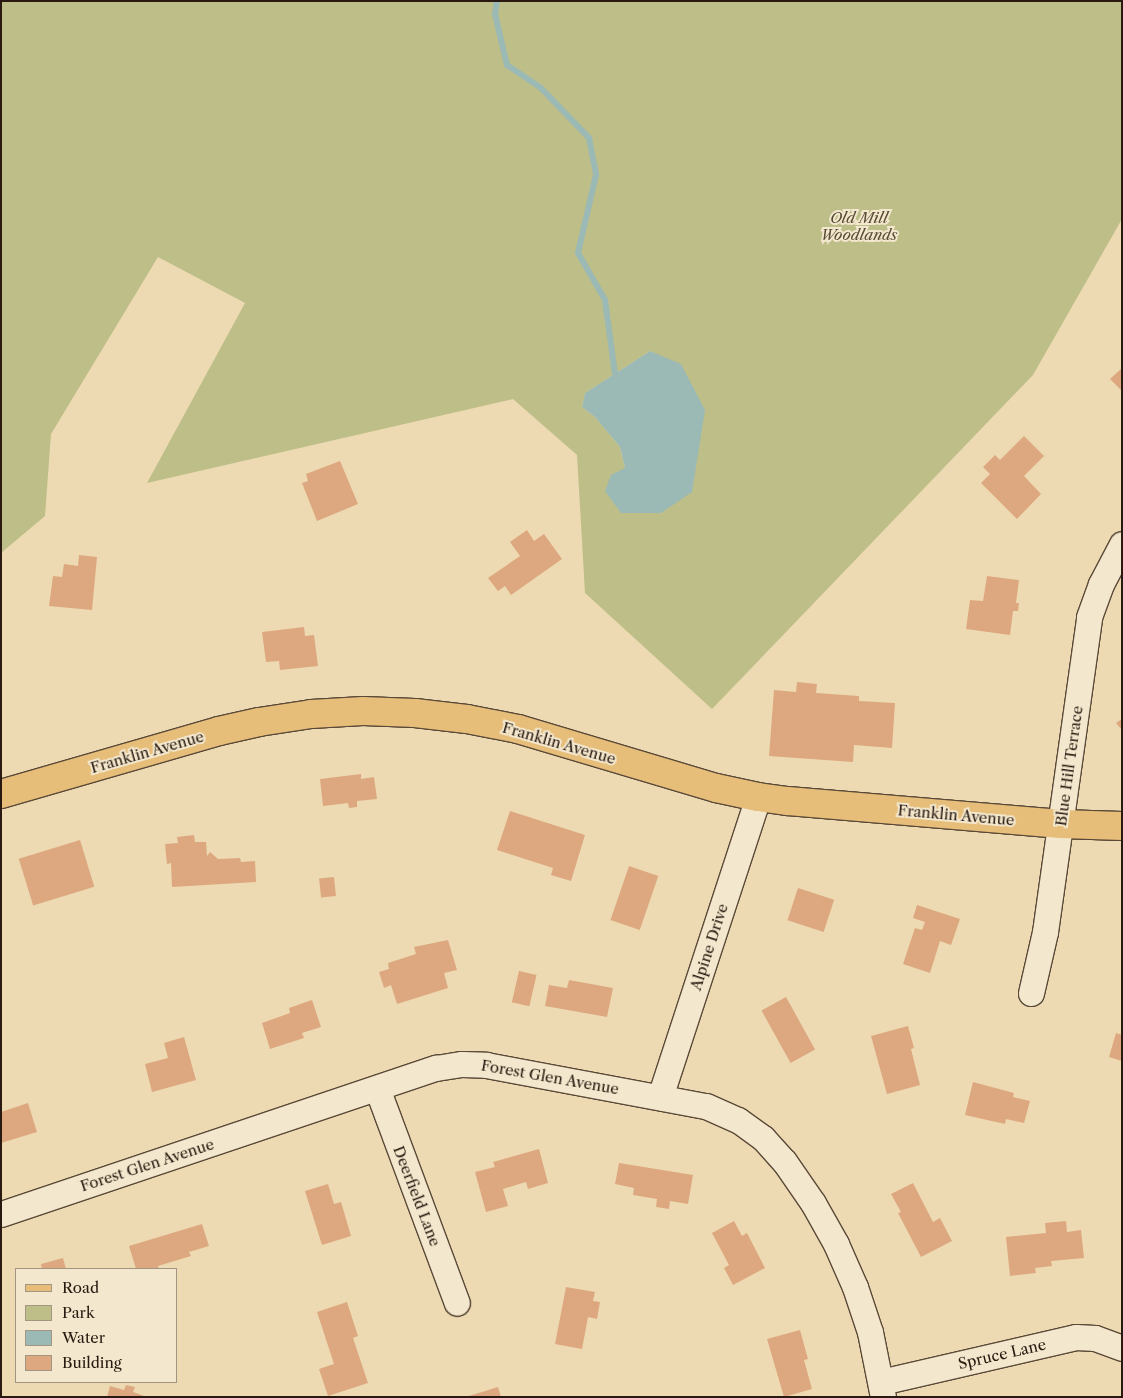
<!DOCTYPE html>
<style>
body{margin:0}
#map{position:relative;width:1123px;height:1398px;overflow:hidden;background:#eddab2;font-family:"Libre Caslon Text",serif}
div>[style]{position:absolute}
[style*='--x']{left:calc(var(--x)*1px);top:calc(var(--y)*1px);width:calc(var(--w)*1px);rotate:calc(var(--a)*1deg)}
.green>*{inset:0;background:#bebe88}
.water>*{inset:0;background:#9bb9b5}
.stream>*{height:6px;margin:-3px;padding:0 3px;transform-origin:3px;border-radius:3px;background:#9bb9b5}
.building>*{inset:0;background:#dda87f;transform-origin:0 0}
.roads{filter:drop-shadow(1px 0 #5a4938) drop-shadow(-1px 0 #5a4938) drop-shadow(0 1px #5a4938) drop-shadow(0 -1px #5a4938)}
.minor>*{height:25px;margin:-12.5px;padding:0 12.5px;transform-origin:12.5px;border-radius:12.5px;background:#f3e7cd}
.major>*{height:28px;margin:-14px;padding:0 14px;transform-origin:14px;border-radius:14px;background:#e6bd79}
span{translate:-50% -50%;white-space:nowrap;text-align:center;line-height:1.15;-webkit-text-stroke:4px #f3e7cd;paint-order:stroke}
.park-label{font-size:15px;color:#564b34;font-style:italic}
.street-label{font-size:15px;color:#291910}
.frame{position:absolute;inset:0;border:2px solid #291910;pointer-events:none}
.legend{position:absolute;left:15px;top:1268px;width:162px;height:115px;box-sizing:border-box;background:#f3e7cd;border:1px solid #a29581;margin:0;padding:6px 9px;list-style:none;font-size:15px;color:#291910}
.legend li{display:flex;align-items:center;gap:10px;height:25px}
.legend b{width:25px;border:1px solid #a29581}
</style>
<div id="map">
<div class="green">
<div style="clip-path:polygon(evenodd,1px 1px,1122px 1px,1122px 219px,1033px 375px,712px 709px,585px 593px,577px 455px,513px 399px,147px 483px,245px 303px,158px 257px,51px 434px,45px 516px,1px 553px,1px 1px,650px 351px,621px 513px,625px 468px,620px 447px,595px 417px,582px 407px,585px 393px,650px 351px)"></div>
</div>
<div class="water">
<div style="clip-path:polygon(650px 351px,681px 364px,705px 410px,692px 492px,661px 513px,621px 513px,605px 491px,611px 475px,625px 468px,620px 447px,595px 417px,582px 407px,585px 393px)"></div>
</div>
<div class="stream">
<div style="--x:497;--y:1;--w:13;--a:99"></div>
<div style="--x:495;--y:14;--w:52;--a:76.8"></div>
<div style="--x:507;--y:65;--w:40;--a:34"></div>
<div style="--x:540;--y:87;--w:71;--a:46.1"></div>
<div style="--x:589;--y:138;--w:38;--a:79"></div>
<div style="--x:596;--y:175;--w:80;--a:103"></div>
<div style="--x:578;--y:253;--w:54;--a:60.1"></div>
<div style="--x:605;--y:300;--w:75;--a:82.3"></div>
</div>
<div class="building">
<div style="clip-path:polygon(1122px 368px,1122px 391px,1110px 379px)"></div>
<div style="clip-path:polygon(1024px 436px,1044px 456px,1024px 476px,1041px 494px,1017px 519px,981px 483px,990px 474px,983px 467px,995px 455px,1000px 460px)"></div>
<div style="clip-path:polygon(340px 461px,358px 504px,317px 521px,302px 483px,308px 481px,306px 474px)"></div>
<div style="clip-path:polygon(527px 530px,534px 541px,544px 534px,562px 559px,511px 595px,505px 586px,498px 591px,488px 578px,520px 556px,510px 542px)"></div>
<div style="clip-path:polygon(79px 555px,97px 557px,92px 610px,49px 606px,53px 576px,62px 577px,64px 564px,78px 566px)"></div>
<div style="clip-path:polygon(987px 576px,1019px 580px,1016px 603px,1019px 603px,1018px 611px,1013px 611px,1010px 635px,966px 629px,970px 600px,983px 601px)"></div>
<div style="clip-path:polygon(304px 627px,305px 636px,314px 635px,318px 666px,280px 670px,279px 661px,266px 662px,262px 632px)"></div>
<div style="clip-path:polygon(797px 682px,817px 684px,816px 693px,859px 696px,859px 701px,895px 703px,892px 748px,854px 745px,853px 762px,769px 756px,774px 690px,796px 692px)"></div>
<div style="clip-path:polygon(1122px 719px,1122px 730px,1116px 723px)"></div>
<div style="clip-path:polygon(361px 774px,361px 779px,374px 777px,377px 799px,357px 801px,357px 807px,349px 808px,348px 803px,323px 806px,320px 779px)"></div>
<div style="clip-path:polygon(510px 811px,585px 835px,571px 881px,551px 875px,553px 868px,497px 850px)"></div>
<div style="clip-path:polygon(194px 835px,195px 842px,206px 842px,207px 856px,210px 852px,218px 859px,240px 858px,241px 862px,255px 861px,256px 882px,172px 887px,171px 863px,167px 864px,165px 844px,178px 843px,177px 837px)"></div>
<div style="left:80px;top:840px;width:49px;height:64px;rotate:73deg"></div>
<div style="left:629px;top:866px;width:31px;height:57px;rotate:19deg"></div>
<div style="left:334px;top:877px;width:19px;height:15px;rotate:84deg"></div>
<div style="left:798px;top:888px;width:38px;height:34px;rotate:18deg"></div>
<div style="clip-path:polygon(917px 905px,960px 919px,951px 945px,940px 941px,930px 973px,903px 964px,915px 928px,922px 930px,925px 922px,913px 918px)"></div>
<div style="clip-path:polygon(448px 940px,457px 970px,444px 973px,448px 988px,397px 1004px,391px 985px,384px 988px,379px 972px,389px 969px,388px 963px,416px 954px,414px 947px)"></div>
<div style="left:519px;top:971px;width:18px;height:32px;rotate:13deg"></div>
<div style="clip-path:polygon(569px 980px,613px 988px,607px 1017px,545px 1006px,549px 985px,567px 988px)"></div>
<div style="left:786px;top:997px;width:60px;height:28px;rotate:61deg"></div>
<div style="clip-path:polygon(312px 1000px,321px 1027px,302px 1033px,304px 1038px,270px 1049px,262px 1023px,290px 1013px,289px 1008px)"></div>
<div style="clip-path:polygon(908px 1026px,914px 1048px,911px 1049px,920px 1085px,887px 1094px,871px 1036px)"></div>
<div style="clip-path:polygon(1116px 1033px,1122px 1035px,1122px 1061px,1109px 1057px)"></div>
<div style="clip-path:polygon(184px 1037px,196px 1080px,152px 1092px,145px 1064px,168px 1058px,164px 1043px)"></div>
<div style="clip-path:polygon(973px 1082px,1014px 1093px,1013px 1097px,1030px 1101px,1024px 1123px,1006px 1119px,1005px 1124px,965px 1115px)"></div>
<div style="clip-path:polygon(28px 1103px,37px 1132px,1px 1143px,1px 1112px)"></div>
<div style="clip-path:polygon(539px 1149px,548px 1183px,528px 1189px,526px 1182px,503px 1189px,508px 1206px,486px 1212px,475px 1172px,495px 1167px,493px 1162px)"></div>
<div style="clip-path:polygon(619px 1163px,693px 1175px,688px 1204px,670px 1201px,669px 1209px,656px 1207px,657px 1199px,633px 1195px,634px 1188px,615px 1184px)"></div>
<div style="clip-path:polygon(913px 1183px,933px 1222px,940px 1218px,952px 1241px,921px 1257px,898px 1213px,901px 1212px,891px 1194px)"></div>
<div style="clip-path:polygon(328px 1184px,334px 1204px,341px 1202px,351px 1236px,322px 1245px,305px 1191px)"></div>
<div style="clip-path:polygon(734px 1221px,742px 1236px,747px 1233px,765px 1268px,733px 1285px,724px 1268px,729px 1265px,712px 1233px)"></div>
<div style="clip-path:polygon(1066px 1221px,1067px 1232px,1081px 1230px,1084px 1258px,1051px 1261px,1052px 1266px,1035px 1268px,1036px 1273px,1010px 1276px,1006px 1237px,1046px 1233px,1045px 1223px)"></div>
<div style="clip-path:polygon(202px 1224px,209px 1246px,189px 1252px,191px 1256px,158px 1266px,159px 1269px,136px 1269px,129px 1246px)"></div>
<div style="clip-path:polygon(63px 1258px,66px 1269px,42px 1269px,41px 1264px)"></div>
<div style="clip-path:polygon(566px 1287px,595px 1292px,593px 1301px,600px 1302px,597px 1319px,588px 1317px,582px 1349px,555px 1344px)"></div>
<div style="clip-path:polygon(347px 1302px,358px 1336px,353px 1338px,368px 1383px,328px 1396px,319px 1369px,334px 1364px,317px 1312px)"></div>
<div style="clip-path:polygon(800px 1330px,808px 1359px,804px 1360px,812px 1389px,784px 1397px,767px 1339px)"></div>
<div style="clip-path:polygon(126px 1385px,135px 1387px,133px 1392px,147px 1397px,107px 1397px,110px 1386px,124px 1390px)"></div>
<div style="clip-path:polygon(498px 1387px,501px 1397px,469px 1397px,469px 1396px)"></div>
</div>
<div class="roads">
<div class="minor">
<div style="--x:1031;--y:993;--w:63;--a:-77.1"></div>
<div style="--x:1045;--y:932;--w:318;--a:-82"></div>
<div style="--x:1089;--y:617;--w:35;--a:-70"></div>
<div style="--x:1101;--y:584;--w:45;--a:-62.3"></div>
<div style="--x:377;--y:1088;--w:229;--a:69.6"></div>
<div style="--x:660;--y:1097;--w:316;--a:-71.9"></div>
<div style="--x:1;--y:1214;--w:459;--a:-18.6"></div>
<div style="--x:436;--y:1068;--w:26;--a:-9"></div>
<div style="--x:462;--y:1064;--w:24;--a:2"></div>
<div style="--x:486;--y:1065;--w:224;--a:10.6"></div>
<div style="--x:706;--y:1106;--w:35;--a:24"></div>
<div style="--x:738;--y:1120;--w:31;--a:36"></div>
<div style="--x:763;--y:1138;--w:31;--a:48"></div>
<div style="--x:784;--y:1161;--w:51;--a:55.4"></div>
<div style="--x:813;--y:1203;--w:47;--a:60.7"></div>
<div style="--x:836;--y:1244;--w:47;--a:66.2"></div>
<div style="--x:855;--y:1287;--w:47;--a:71.6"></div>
<div style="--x:870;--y:1332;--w:66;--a:78.7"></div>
<div style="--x:881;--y:1382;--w:200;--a:-13"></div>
<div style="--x:1076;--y:1337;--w:19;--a:3"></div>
<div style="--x:1095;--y:1338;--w:29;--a:20"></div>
</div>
<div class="major">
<div style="--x:1;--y:794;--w:227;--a:-16.1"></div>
<div style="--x:219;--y:731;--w:41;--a:-12.7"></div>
<div style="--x:259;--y:722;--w:53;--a:-8.7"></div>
<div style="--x:311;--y:714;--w:52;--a:-3.3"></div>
<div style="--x:363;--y:711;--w:52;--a:2.2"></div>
<div style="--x:415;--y:713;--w:52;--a:6.6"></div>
<div style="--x:467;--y:719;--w:52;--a:11.1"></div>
<div style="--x:518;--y:729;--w:207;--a:16.6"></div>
<div style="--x:716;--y:788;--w:43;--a:12.1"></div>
<div style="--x:758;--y:797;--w:30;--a:8"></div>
<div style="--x:788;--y:801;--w:274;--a:4.8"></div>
<div style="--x:1061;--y:824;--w:61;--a:1.9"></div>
</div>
</div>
<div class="park-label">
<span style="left:859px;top:226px">Old Mill<br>Woodlands</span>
</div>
<div class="street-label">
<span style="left:559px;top:743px;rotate:16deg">Franklin Avenue</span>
<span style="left:147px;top:752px;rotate:-16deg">Franklin Avenue</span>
<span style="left:1069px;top:766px;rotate:-82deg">Blue Hill Terrace</span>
<span style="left:956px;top:815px;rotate:5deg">Franklin Avenue</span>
<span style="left:709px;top:947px;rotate:-72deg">Alpine Drive</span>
<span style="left:550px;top:1077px;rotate:10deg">Forest Glen Avenue</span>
<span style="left:147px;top:1165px;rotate:-18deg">Forest Glen Avenue</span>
<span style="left:417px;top:1196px;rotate:69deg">Deerfield Lane</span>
<span style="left:1002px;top:1354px;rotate:-13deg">Spruce Lane</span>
</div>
<div class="frame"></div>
<ul class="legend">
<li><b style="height:6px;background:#e6bd79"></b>Road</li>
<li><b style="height:14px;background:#bebe88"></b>Park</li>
<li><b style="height:14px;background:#9bb9b5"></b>Water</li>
<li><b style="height:14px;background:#dda87f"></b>Building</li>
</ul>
</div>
